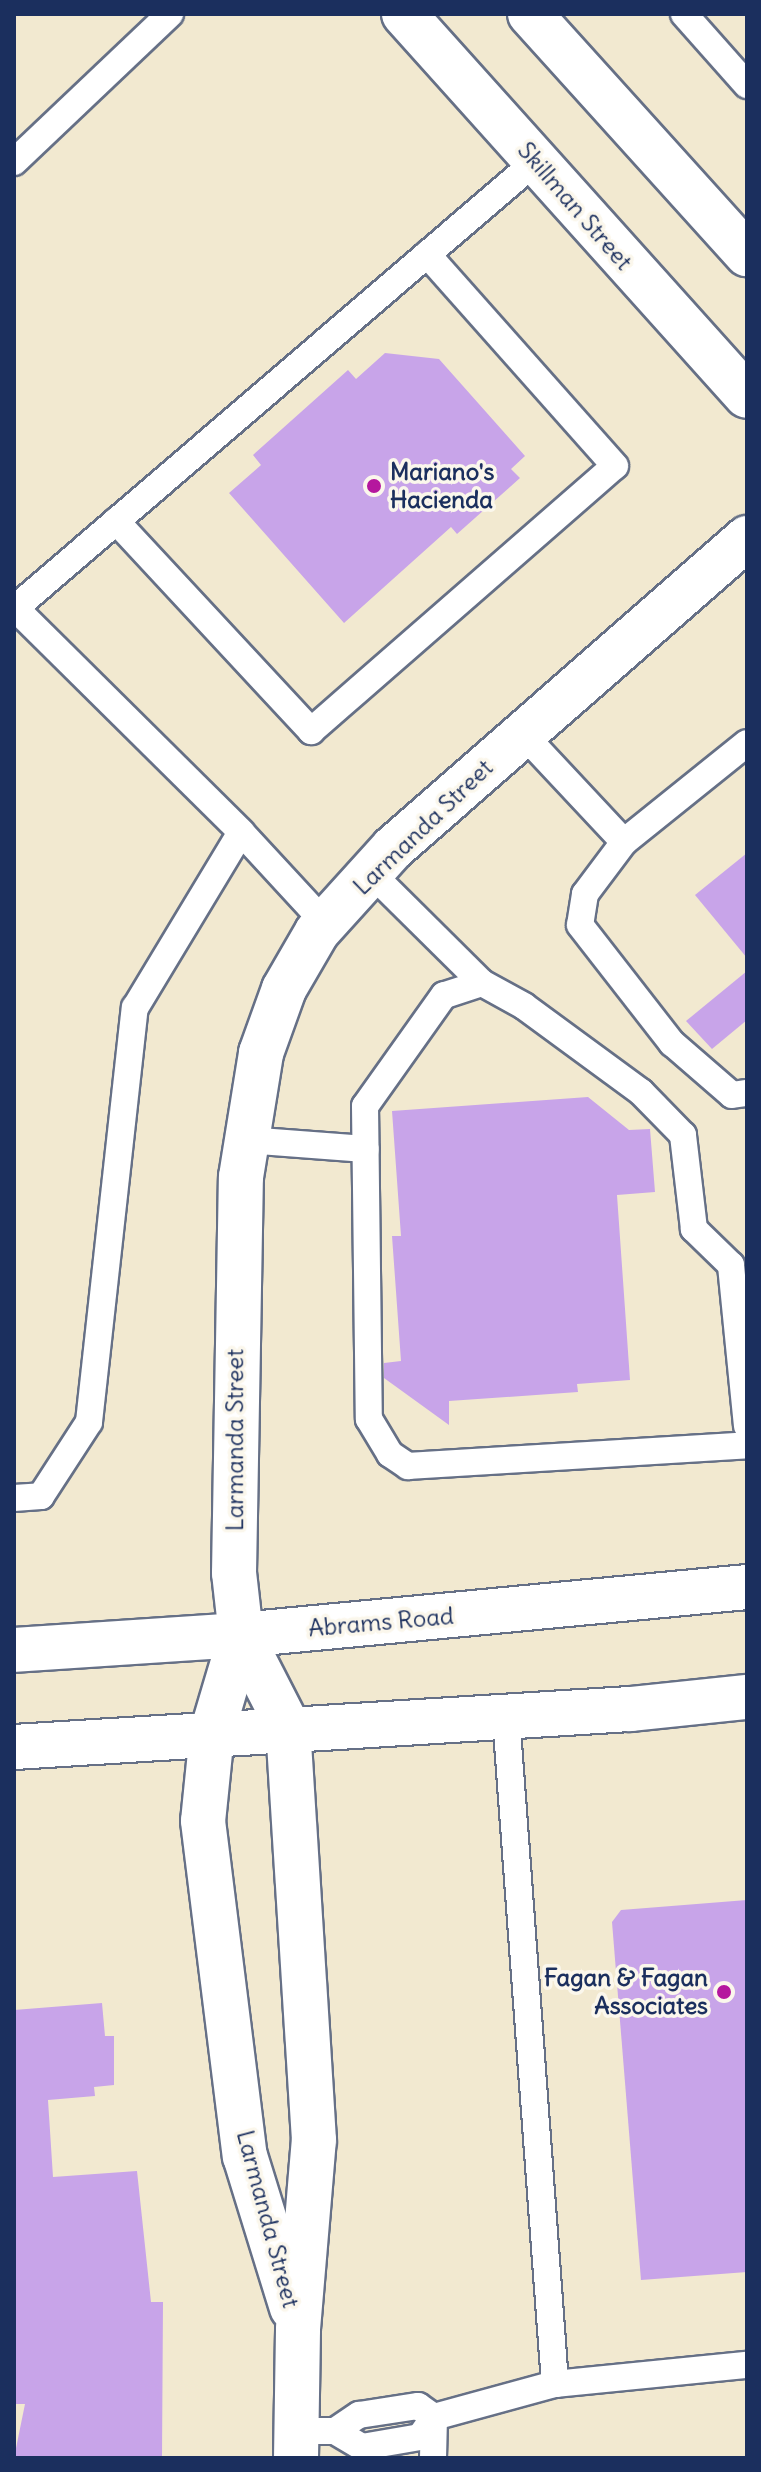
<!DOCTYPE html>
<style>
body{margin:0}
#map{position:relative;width:761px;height:2472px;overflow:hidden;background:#f2e9d0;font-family:Delius,sans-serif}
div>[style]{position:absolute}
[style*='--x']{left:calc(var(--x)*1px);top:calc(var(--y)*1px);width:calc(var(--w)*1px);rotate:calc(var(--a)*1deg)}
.building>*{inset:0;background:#c8a4e9}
.roads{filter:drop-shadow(2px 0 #667086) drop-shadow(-2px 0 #667086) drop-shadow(0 2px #667086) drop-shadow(0 -2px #667086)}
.service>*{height:26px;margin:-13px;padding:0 13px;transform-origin:13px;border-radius:13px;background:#fff}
.tertiary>*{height:44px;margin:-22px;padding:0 22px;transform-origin:22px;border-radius:22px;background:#fff}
.secondary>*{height:44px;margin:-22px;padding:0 22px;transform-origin:22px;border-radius:22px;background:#fff}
.dots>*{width:22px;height:22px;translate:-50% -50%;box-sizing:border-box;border:4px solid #fbf7ec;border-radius:50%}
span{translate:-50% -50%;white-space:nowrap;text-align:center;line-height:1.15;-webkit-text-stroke:7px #fbf7ec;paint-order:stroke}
.street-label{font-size:24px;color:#1b2f5e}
.poi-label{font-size:24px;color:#1b2f5e;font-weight:700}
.left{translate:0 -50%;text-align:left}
.right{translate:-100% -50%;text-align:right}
.frame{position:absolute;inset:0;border:16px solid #1b2f5e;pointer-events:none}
</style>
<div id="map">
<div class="building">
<div style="clip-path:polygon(385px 353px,439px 359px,525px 456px,511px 469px,520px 478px,457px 534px,451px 527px,344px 623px,229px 493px,261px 465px,253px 455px,348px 370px,356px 379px)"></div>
<div style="clip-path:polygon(747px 853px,747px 958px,695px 895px)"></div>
<div style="clip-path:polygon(747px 971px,747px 1020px,712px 1049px,686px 1021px)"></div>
<div style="clip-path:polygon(588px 1097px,629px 1130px,650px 1129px,655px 1192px,617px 1195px,630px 1380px,577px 1384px,578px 1392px,449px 1401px,449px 1425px,384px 1378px,384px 1363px,401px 1361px,392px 1236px,401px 1236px,392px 1111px)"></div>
<div style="clip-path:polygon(747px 1900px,747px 2272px,641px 2280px,612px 1922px,621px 1910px)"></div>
<div style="clip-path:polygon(102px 2003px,105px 2036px,114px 2036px,114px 2085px,94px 2087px,95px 2096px,48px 2100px,53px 2177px,137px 2171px,151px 2302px,163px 2302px,162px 2458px,14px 2458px,25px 2404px,14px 2404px,14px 2010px)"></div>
</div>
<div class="roads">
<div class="service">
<div style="--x:684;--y:14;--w:95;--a:48.4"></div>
<div style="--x:14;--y:162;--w:215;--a:-43.5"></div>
<div style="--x:116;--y:521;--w:287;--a:47.1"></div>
<div style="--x:311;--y:731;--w:403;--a:-41.1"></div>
<div style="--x:615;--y:466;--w:283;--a:-131.6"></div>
<div style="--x:14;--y:607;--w:320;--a:44.7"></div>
<div style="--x:14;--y:609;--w:688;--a:-40.64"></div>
<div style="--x:523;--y:734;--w:148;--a:46.9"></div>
<div style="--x:747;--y:743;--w:158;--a:141.2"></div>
<div style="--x:624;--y:842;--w:65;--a:126.9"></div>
<div style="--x:585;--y:894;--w:31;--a:99"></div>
<div style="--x:580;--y:925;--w:150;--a:52.1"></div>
<div style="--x:672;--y:1043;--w:79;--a:40.9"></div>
<div style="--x:732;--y:1095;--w:15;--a:-8"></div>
<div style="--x:371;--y:873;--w:156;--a:44.7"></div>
<div style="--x:246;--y:1140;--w:120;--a:4.3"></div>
<div style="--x:747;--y:1426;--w:162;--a:-95.7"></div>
<div style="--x:731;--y:1265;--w:52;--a:-135.8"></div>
<div style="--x:694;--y:1229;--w:95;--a:-96.7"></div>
<div style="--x:683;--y:1135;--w:60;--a:-134.3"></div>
<div style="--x:641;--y:1092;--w:145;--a:-143.7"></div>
<div style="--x:524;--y:1006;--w:48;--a:-151.3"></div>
<div style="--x:482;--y:983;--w:40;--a:162"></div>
<div style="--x:444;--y:995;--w:136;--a:125.4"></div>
<div style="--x:365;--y:1106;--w:313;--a:89.3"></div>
<div style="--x:369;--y:1419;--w:41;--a:59"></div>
<div style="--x:390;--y:1454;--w:22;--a:34"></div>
<div style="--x:408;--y:1466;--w:340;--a:-3.5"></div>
<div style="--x:14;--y:1498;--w:27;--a:-4"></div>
<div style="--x:41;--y:1496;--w:88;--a:-57"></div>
<div style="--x:89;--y:1422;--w:417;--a:-83.7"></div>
<div style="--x:135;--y:1008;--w:205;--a:-58.9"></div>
<div style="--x:241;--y:832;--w:124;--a:47.3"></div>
<div style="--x:506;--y:1716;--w:670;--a:85.8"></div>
<div style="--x:296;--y:2431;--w:39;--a:0"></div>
<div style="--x:335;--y:2431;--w:31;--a:31"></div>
<div style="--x:362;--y:2447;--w:59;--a:-9.8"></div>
<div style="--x:420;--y:2437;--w:24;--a:-55"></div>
<div style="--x:434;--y:2417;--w:125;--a:-15.3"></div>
<div style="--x:555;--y:2384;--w:193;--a:-5.7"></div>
<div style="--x:335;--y:2431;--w:29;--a:-34"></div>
<div style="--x:359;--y:2415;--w:60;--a:-8.7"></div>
<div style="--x:418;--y:2406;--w:19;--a:35"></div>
<div style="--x:433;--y:2458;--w:41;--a:-88.6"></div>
</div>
<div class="tertiary">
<div style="--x:241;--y:1635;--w:102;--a:106.5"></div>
<div style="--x:212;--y:1733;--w:88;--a:95.8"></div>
<div style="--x:203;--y:1821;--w:338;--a:82.9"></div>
<div style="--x:245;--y:2156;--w:159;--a:72.8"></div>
<div style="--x:296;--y:2458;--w:129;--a:-89.1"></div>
<div style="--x:298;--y:2329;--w:190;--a:-85.2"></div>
<div style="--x:314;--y:2140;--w:414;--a:-93.6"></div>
<div style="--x:288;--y:1727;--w:103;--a:-117.1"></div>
<div style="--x:241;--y:1635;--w:62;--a:-96.4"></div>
<div style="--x:234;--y:1573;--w:396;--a:-89"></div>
<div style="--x:241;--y:1177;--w:126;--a:-80.8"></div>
<div style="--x:261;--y:1053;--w:68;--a:-70.2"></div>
<div style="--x:284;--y:989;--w:66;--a:-59.9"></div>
<div style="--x:317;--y:932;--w:113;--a:-47.9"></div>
<div style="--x:393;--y:848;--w:471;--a:-41.2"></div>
</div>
<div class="secondary">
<div style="--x:404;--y:14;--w:513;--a:48.08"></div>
<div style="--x:530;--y:14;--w:324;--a:47.9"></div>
<div style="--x:14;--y:1650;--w:227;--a:-3.8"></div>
<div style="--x:241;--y:1635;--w:508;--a:-5.42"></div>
<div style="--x:14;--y:1747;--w:617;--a:-3.53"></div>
<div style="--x:630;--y:1709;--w:118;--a:-5.9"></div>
</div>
</div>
<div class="dots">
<div style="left:374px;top:486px;background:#b5179e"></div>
<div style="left:724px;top:1992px;background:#b5179e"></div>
</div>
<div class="street-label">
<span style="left:575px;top:206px;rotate:49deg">Skillman Street</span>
<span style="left:423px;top:827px;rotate:-44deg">Larmanda Street</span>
<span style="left:235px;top:1440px;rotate:-90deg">Larmanda Street</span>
<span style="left:381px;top:1622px;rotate:-5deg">Abrams Road</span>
<span style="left:268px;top:2219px;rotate:75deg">Larmanda Street</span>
</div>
<div class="poi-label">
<span class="left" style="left:390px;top:486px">Mariano's<br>Hacienda</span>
<span class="right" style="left:708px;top:1992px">Fagan &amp; Fagan<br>Associates</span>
</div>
<div class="frame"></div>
</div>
